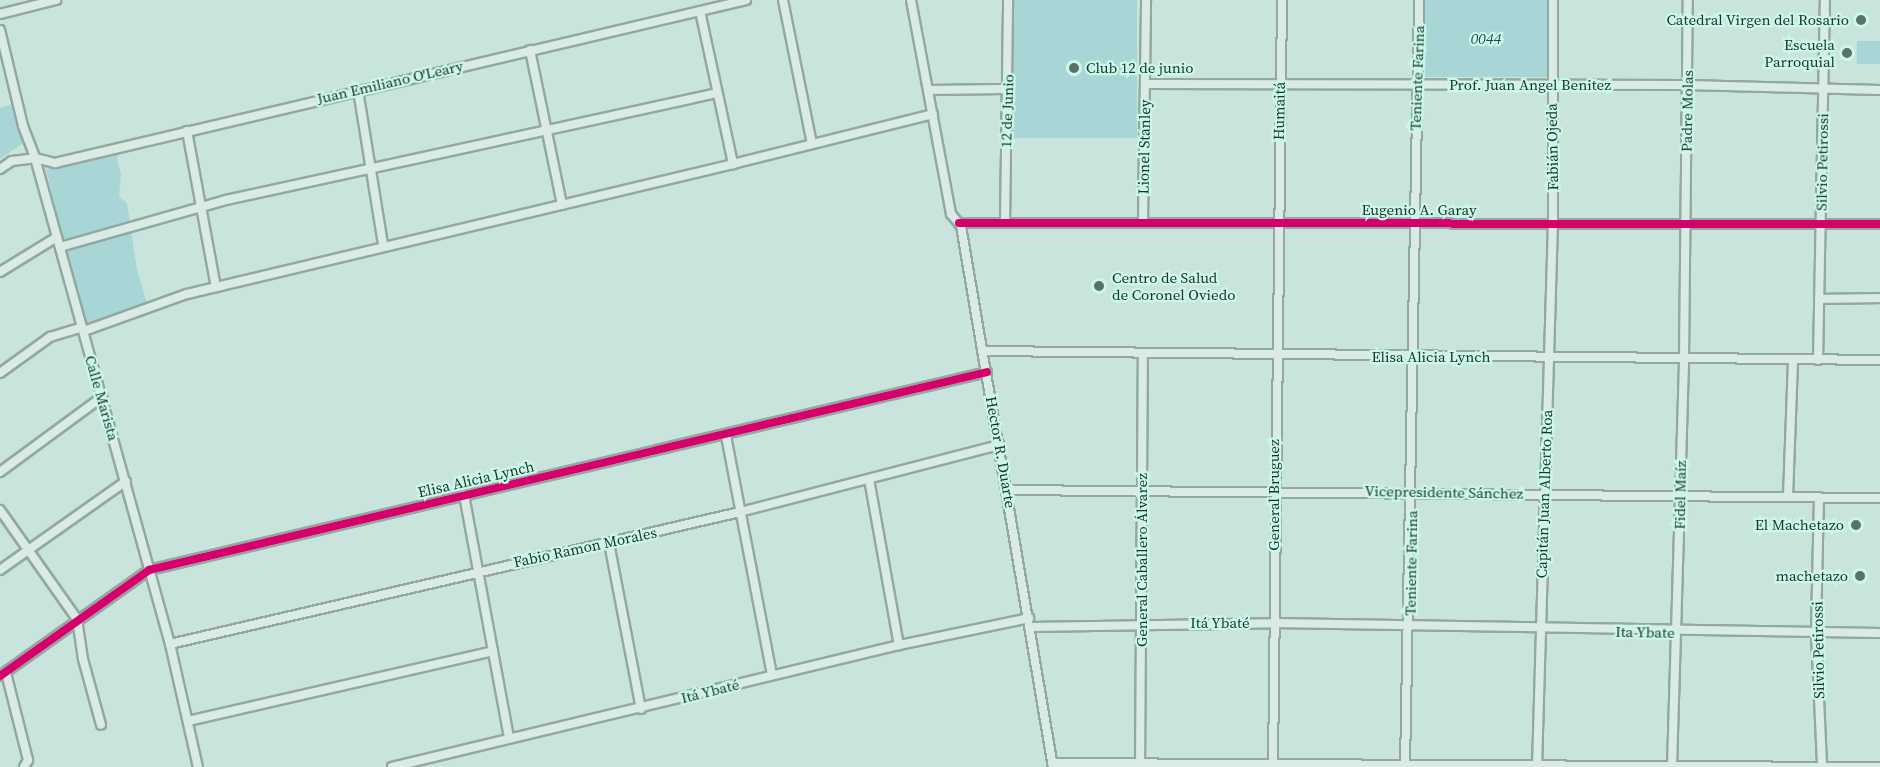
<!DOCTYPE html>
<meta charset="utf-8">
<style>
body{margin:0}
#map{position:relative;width:1880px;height:767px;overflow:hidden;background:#c8e4dc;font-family:"Source Serif 4",serif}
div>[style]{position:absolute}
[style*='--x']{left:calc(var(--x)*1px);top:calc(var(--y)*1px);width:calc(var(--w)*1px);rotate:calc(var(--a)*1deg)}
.green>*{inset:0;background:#a8d5d5;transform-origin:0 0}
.roads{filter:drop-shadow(2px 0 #92a8a0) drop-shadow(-2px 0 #92a8a0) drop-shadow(0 2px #92a8a0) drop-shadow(0 -2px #92a8a0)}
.minor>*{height:8px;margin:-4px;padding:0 4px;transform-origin:4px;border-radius:4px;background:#daebe5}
.cycleway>*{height:8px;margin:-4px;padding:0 4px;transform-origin:4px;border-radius:4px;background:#d6006c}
.dots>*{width:16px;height:16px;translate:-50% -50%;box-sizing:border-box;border:3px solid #cbf8ea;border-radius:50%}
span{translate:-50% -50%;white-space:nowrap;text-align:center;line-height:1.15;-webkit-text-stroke:4.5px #cbf8ea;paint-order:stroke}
.poi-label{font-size:15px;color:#1a3627}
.right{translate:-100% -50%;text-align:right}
.left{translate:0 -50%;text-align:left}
.park-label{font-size:15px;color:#1f4854;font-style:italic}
.street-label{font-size:15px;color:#1a3627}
</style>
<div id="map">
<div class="green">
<div style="left:1011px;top:0;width:126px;height:138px"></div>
<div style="left:1425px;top:0;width:123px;height:77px"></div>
<div style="left:1857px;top:41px;width:23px;height:23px"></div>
<div style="clip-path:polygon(18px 102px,23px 143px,0 159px,0 108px)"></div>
<div style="clip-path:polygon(121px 149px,117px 159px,121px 174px,119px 197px,127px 203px,137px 270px,149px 310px,85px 330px,46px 169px)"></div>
</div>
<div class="roads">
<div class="minor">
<div style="--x:783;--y:0;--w:147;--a:78.6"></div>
<div style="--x:911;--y:0;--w:218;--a:79.4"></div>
<div style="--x:951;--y:214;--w:16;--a:50"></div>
<div style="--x:961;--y:226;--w:549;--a:80.35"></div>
<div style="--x:700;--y:11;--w:157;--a:77.8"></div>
<div style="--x:733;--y:164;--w:206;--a:-14"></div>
<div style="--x:0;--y:14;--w:58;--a:-14"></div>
<div style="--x:0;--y:30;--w:99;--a:76.5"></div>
<div style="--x:23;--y:126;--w:34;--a:69"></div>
<div style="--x:35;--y:158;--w:504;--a:74.48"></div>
<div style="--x:170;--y:644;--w:126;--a:77.2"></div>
<div style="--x:530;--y:50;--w:158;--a:78.3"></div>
<div style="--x:1145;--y:84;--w:542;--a:0.11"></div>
<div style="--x:1687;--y:85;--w:193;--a:1.5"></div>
<div style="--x:358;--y:90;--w:157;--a:80.8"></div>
<div style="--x:928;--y:90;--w:76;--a:-0.8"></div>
<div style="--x:187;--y:131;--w:159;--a:79.5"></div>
<div style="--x:0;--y:169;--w:14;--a:-34"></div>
<div style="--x:12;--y:161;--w:23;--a:-7"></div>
<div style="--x:35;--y:158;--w:21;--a:14"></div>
<div style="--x:55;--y:163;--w:710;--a:-13.27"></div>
<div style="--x:1143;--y:221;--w:221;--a:-89.2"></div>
<div style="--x:959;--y:223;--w:921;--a:0.06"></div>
<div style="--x:1005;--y:223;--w:223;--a:-89.2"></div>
<div style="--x:60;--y:247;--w:173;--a:-15.8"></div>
<div style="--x:226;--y:200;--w:503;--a:-12.29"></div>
<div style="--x:0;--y:272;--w:67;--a:-31.6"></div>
<div style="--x:1819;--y:299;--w:61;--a:-0.9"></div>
<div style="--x:84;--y:331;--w:109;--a:-19.8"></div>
<div style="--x:187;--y:294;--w:561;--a:-13.39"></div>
<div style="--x:982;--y:351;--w:898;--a:0.57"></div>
<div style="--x:1818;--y:360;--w:360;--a:-88.9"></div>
<div style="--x:0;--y:373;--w:62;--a:-35.8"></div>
<div style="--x:50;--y:337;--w:34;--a:-17"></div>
<div style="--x:726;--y:436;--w:243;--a:79.1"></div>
<div style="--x:0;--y:472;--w:127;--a:-36.3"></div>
<div style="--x:869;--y:479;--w:169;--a:79.8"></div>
<div style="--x:1007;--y:490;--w:873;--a:0.53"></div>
<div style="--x:464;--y:495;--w:247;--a:79.5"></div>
<div style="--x:1788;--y:497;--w:137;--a:-87.9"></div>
<div style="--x:1819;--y:497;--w:135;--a:91.3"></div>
<div style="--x:1816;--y:632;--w:134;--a:87.4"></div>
<div style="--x:0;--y:510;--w:133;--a:54.8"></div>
<div style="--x:77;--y:619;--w:40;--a:81.5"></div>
<div style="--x:83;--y:659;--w:68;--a:74.7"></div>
<div style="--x:609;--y:543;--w:169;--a:79.1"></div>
<div style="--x:0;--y:570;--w:154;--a:-35.2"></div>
<div style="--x:1030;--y:627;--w:244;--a:-0.9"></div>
<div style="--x:1274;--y:623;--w:606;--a:0.95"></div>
<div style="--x:170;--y:644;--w:585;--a:-13.04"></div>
<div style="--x:740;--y:512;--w:268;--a:-14.5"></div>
<div style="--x:6;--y:673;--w:90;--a:75.8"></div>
<div style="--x:28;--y:760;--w:8;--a:120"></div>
<div style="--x:0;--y:676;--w:183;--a:-35.4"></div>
<div style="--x:149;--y:570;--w:861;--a:-13.29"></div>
<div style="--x:188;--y:721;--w:313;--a:-12.9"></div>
<div style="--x:1052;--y:763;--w:828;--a:0.28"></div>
<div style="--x:392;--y:767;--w:521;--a:-13.53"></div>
<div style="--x:899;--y:645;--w:133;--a:-11.7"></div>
<div style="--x:1140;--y:767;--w:414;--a:-89.6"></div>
<div style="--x:1273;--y:767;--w:767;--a:-89.33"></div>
<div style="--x:1405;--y:767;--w:767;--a:-88.95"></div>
<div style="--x:1537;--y:767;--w:545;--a:-88.32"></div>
<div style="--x:1553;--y:222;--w:222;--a:-90"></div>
<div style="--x:1672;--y:767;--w:408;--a:-88.3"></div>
<div style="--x:1684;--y:359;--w:359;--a:-89.4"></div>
</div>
</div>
<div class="cycleway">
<div style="--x:959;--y:223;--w:921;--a:0.06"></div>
<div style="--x:0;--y:676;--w:183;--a:-35.4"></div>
<div style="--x:149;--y:570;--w:861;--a:-13.29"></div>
</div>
<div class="dots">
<div style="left:1861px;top:20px;background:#577366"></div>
<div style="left:1847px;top:53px;background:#577366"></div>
<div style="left:1074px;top:68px;background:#577366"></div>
<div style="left:1099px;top:286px;background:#577366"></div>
<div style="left:1856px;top:525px;background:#577366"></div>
<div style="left:1860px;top:576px;background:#577366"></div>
</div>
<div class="poi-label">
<span class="right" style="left:1849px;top:20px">Catedral Virgen del Rosario</span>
<span class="right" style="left:1835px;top:53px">Escuela<br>Parroquial</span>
<span class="left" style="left:1086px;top:68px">Club 12 de junio</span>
<span class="left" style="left:1112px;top:286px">Centro de Salud<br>de Coronel Oviedo</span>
<span class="right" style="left:1844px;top:525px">El Machetazo</span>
<span class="right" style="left:1848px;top:576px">machetazo</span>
</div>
<div class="park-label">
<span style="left:1486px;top:39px">0044</span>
</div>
<div class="street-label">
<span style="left:1417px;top:78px;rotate:-88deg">Teniente Farina</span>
<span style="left:390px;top:82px;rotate:-13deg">Juan Emiliano O'Leary</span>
<span style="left:1530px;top:85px">Prof. Juan Angel Benitez</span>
<span style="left:1007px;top:111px;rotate:-88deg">12 de Junio</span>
<span style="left:1279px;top:111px;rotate:-89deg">Humaitá</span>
<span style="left:1687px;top:111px;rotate:-89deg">Padre Molas</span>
<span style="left:1144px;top:147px;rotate:-89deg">Lionel Stanley</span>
<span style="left:1552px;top:147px;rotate:-91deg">Fabián Ojeda</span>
<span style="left:1822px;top:162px;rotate:-89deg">Silvio Petirossi</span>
<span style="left:1419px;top:210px">Eugenio A. Garay</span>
<span style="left:1431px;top:357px">Elisa Alicia Lynch</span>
<span style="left:102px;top:398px;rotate:74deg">Calle Marista</span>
<span style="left:1001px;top:452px;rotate:80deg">Hector R. Duarte</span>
<span style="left:476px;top:479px;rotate:-13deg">Elisa Alicia Lynch</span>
<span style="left:1444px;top:492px;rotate:1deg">Vicepresidente Sánchez</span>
<span style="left:1544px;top:494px;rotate:-88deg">Capitán Juan Alberto Roa</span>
<span style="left:1274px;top:495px;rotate:-90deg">General Bruguez</span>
<span style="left:1680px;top:495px;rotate:-89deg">Fidel Maíz</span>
<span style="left:585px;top:547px;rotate:-12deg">Fabio Ramon Morales</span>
<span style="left:1142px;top:560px;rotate:-90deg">General Caballero Álvarez</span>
<span style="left:1411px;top:563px;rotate:-89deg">Teniente Farina</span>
<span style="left:1220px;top:623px">Itá Ybaté</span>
<span style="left:1645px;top:632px;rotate:1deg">Ita Ybate</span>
<span style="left:1818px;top:650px;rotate:-91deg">Silvio Petirossi</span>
<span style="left:710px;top:691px;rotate:-14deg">Itá Ybaté</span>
</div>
</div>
